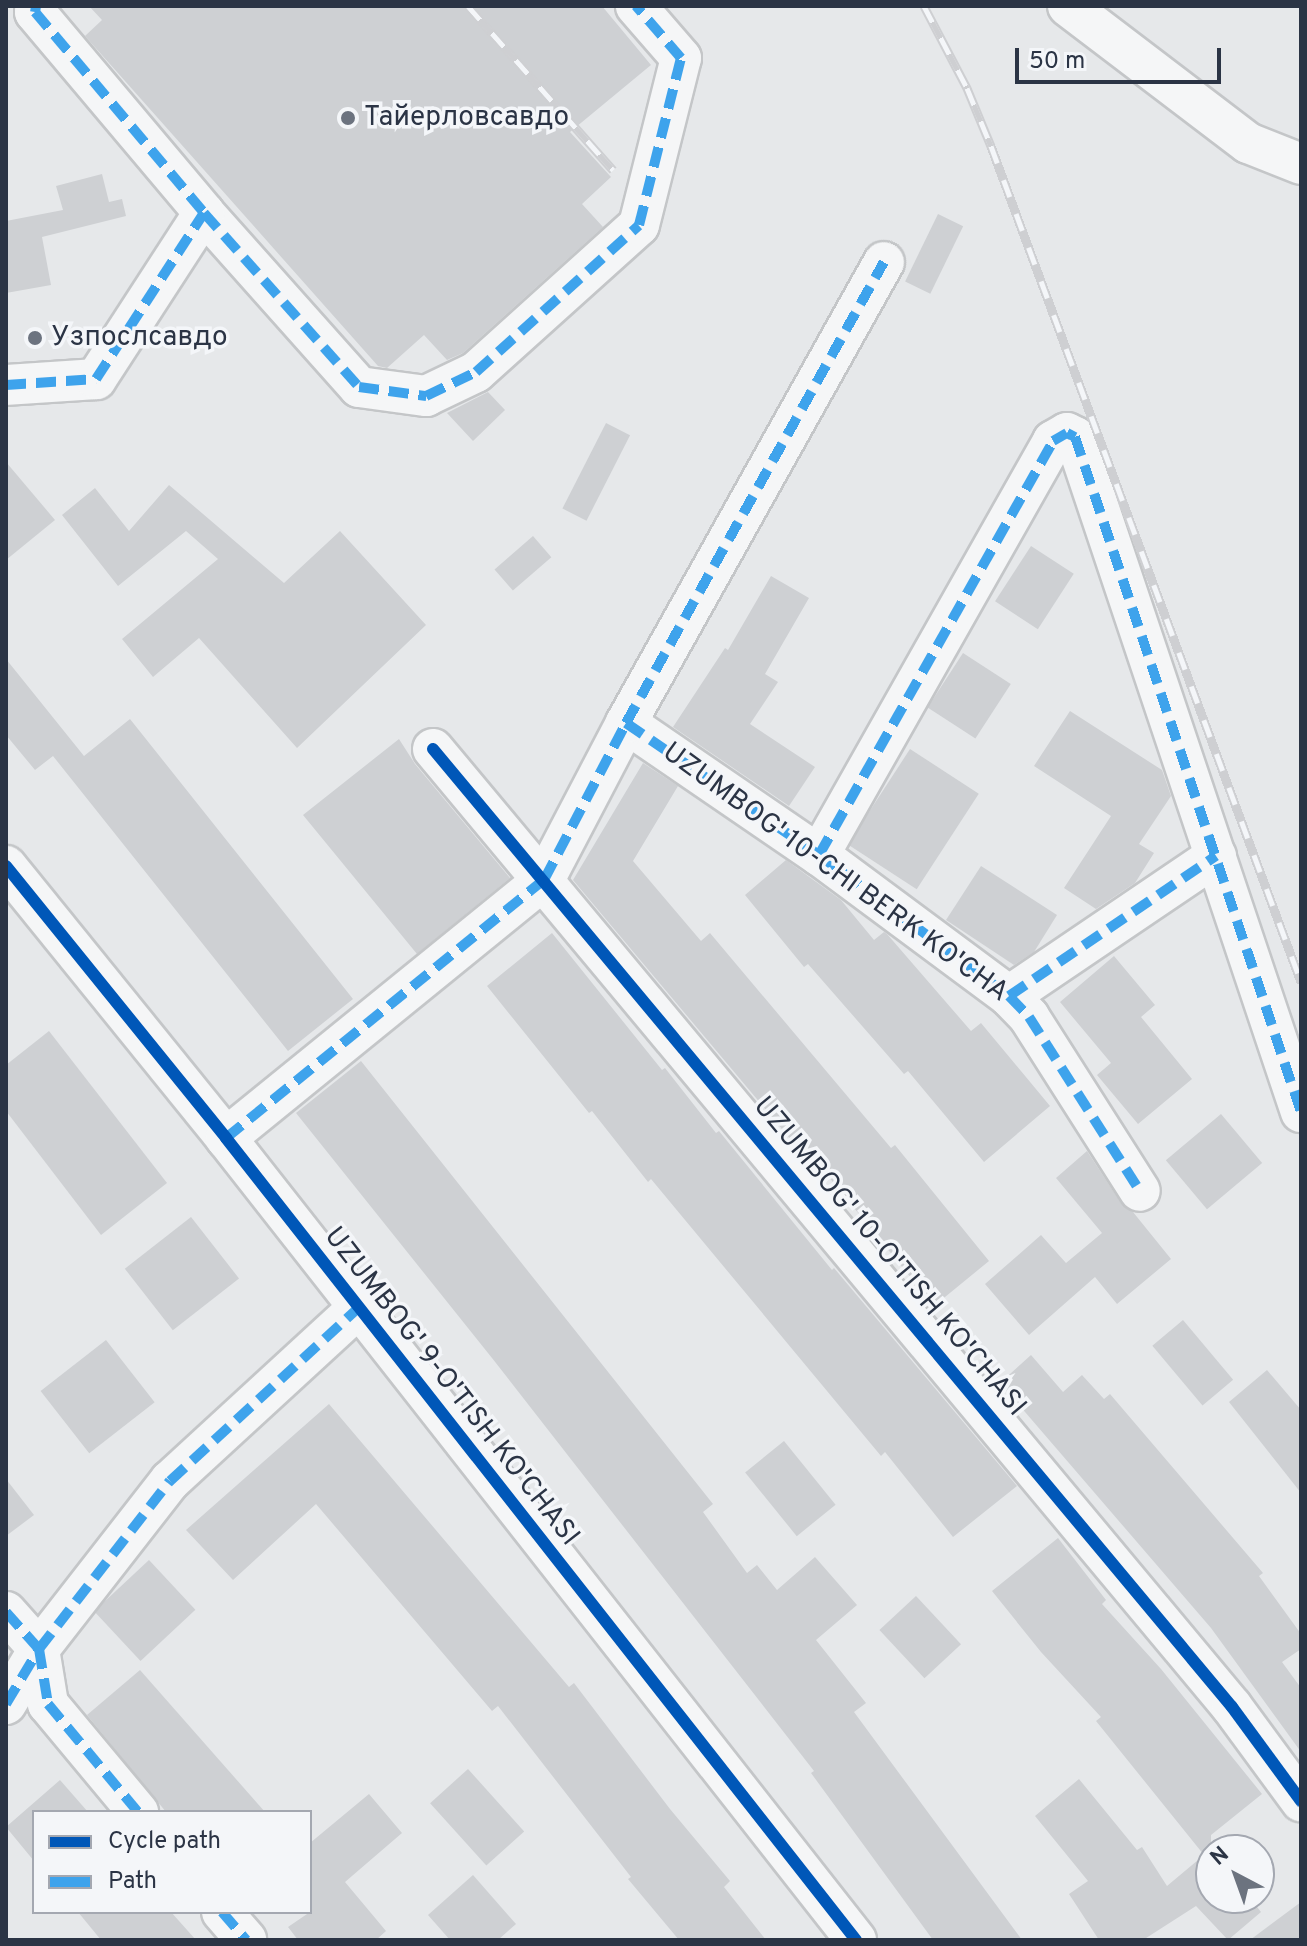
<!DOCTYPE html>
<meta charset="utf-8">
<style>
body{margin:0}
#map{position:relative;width:1307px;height:1946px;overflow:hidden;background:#e6e8ea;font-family:Overpass,sans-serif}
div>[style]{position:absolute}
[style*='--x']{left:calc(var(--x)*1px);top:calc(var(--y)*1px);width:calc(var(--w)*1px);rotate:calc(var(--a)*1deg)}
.building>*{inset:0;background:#ced0d3;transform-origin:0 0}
.roads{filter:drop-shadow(2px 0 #c4c6c8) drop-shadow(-2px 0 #c4c6c8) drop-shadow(0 2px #c4c6c8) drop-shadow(0 -2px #c4c6c8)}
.minor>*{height:40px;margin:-20px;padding:0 20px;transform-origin:20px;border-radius:20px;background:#f5f6f7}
.rail>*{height:9px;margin-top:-4.5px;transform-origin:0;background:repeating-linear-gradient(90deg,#f4f6f9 0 18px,#cecfd2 0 36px);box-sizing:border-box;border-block:2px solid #cecfd2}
.quiet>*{height:10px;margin-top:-5px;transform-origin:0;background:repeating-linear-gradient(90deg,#3ea3ec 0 20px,transparent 0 30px)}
.cycleway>*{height:12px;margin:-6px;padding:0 6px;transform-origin:6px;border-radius:6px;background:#0057b8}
.dots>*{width:22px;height:22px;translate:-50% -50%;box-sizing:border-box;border:4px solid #f4f6f9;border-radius:50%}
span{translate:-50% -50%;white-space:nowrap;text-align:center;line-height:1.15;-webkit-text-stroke:7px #f4f6f9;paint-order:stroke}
.poi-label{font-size:28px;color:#2b3445}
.left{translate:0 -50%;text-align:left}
.street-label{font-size:28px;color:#2b3445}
.frame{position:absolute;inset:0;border:8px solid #2b3445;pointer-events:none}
.legend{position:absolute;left:32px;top:1810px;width:280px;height:104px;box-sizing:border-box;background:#f4f6f9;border:2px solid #a4a8b1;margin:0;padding:10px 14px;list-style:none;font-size:24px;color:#2b3445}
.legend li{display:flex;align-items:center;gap:16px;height:40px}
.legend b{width:40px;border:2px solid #a4a8b1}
.north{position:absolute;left:1195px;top:1834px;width:80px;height:80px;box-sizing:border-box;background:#f4f6f9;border:2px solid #a4a8b1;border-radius:50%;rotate:319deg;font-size:22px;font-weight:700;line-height:32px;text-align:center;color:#2b3445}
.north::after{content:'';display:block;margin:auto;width:28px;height:36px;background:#6c737f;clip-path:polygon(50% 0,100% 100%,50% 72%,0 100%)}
.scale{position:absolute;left:1015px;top:48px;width:206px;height:36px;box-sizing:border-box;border:4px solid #2b3445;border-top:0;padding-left:10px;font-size:24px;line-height:28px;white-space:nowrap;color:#2b3445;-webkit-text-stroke:6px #f4f6f9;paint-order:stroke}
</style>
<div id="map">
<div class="building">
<div style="clip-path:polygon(89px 6px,602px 6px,651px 65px,570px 132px,611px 177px,582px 204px,603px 227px,463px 353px,447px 360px,424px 335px,387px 368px,378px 366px,85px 36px,102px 20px)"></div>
<div style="clip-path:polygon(102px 174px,109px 202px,122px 199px,126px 216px,42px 237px,51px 285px,6px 293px,6px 221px,63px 210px,56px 186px)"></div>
<div style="left:938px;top:214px;width:28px;height:75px;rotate:26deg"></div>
<div style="clip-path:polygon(488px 392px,505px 410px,473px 441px,447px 413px)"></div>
<div style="left:606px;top:423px;width:27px;height:96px;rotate:27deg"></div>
<div style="clip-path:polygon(6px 462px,55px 520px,6px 560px)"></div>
<div style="clip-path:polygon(169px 485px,284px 583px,340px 531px,426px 625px,297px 748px,199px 638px,153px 677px,122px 639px,218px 559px,186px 531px,118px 586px,62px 515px,95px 488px,129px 531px)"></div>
<div style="left:533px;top:536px;width:28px;height:51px;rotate:49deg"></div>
<div style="left:1031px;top:546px;width:51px;height:66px;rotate:33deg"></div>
<div style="clip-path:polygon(771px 576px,809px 598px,765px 674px,778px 682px,750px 724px,815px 767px,789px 806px,673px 727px,725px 648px,728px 650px)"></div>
<div style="left:963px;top:653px;width:57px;height:65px;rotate:33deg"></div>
<div style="clip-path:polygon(6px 659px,84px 756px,130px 719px,353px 999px,288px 1051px,53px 756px,35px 770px,6px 735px)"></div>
<div style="clip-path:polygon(1070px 711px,1162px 770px,1171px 796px,1139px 844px,1154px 853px,1135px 883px,1096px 909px,1064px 888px,1111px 816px,1034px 766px)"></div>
<div style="clip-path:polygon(399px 739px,415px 764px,510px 878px,417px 954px,303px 815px)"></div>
<div style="left:910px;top:749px;width:82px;height:114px;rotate:33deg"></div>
<div style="clip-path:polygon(643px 763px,678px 786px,633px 861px,701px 941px,710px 933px,891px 1148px,895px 1145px,989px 1261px,934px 1306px,828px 1176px,824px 1179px,573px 880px)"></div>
<div style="clip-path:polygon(786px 860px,841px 900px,874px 940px,884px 932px,887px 934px,971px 1031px,981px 1023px,1050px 1106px,984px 1162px,908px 1071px,904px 1074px,808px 964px,804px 967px,745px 895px)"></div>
<div style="clip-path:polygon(981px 866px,1057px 915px,1034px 952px,1014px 965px,946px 920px)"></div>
<div style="clip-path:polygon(552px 933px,662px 1070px,665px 1068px,716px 1133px,719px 1131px,832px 1270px,834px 1268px,1017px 1486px,953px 1537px,885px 1452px,881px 1456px,651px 1179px,648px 1182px,592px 1111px,589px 1113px,487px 986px)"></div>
<div style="clip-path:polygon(1114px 956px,1155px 1005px,1141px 1017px,1192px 1079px,1138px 1124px,1097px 1075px,1111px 1063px,1060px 1002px)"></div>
<div style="clip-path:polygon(49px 1031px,167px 1183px,101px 1235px,6px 1111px,6px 1065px)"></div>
<div style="clip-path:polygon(361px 1061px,713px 1504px,703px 1512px,747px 1573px,757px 1565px,777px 1590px,815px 1557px,857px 1605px,816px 1640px,866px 1703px,854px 1712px,1022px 1940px,933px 1940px,811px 1773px,814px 1771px,492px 1358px,296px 1113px)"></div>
<div style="left:1221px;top:1114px;width:64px;height:72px;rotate:50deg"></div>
<div style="clip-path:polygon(1087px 1151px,1121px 1203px,1133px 1212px,1171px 1259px,1117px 1304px,1095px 1277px,1029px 1335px,985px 1284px,1041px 1235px,1066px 1263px,1102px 1233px,1056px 1178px)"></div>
<div style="left:191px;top:1217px;width:78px;height:84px;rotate:52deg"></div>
<div style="left:1183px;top:1320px;width:78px;height:40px;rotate:50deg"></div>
<div style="left:106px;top:1340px;width:79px;height:83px;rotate:52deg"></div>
<div style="clip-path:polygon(1031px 1355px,1063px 1392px,1082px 1375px,1104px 1399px,1110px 1394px,1263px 1573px,1259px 1576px,1301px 1634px,1301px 1649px,1282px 1662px,1301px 1688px,1301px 1752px,1211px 1628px,1000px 1383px)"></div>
<div style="clip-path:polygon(1267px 1370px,1301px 1410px,1301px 1493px,1229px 1402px)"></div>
<div style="clip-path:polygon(329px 1404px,569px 1687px,574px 1683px,670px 1809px,730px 1881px,724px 1887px,766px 1940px,679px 1940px,628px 1879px,631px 1877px,498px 1706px,492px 1711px,316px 1504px,233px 1580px,186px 1530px)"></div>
<div style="left:784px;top:1441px;width:82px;height:50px;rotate:51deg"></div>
<div style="clip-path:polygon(6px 1479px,34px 1515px,6px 1536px)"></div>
<div style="clip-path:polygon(1058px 1538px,1106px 1600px,1102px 1604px,1161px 1669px,1262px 1794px,1211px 1835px,1211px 1898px,1250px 1898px,1261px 1912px,1228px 1940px,1196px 1906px,1143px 1940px,1099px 1940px,1069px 1894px,1088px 1881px,1035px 1816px,1079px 1779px,1137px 1850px,1142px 1847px,1167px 1886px,1204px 1855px,1096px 1721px,1101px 1717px,1041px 1652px,992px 1591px)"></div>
<div style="left:149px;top:1560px;width:68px;height:75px;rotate:47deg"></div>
<div style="left:916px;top:1596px;width:66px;height:50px;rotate:47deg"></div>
<div style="clip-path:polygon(140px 1670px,265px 1812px,166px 1812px,87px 1715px)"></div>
<div style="left:468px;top:1769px;width:84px;height:51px;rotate:48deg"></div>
<div style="clip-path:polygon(60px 1780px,88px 1812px,34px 1812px,34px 1861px,6px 1827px)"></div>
<div style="clip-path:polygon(369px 1794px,402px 1833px,345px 1882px,386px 1931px,376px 1940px,298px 1940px,288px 1927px,310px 1912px,310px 1843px)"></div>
<div style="clip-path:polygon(473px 1875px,516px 1924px,498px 1940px,450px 1940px,428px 1915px)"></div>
<div style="clip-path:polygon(1301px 1902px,1301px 1940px,1250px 1940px)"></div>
<div style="clip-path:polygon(78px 1912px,171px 1912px,196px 1940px,101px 1940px)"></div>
</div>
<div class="roads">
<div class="minor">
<div style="--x:36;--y:6;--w:6;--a:99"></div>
<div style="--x:35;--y:12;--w:263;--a:49.9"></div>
<div style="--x:204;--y:213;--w:233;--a:48.3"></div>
<div style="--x:359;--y:387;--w:68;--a:7.7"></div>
<div style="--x:426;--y:396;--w:55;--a:-25.6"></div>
<div style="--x:476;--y:372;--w:219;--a:-42"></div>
<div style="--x:639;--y:225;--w:172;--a:-75.9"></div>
<div style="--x:681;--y:58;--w:69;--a:-130.9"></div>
<div style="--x:1068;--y:6;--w:226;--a:37.3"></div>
<div style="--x:1248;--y:143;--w:57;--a:21.6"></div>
<div style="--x:6;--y:385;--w:90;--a:-3.8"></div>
<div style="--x:96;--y:379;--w:198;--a:-57"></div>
<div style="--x:626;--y:723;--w:234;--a:34.4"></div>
<div style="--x:819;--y:855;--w:237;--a:36.6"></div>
<div style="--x:1009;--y:996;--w:29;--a:46"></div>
<div style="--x:1029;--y:1017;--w:206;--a:57.5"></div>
<div style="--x:433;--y:749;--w:1247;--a:50.17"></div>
<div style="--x:1232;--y:1707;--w:117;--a:53.7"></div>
<div style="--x:819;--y:855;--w:476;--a:-60.5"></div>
<div style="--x:1053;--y:441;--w:16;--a:-30"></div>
<div style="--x:1067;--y:433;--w:9;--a:27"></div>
<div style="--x:1075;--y:437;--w:712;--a:71.49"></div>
<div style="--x:6;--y:866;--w:350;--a:51"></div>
<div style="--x:226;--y:1138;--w:1020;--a:51.85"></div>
<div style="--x:1009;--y:996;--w:250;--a:-34.1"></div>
<div style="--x:226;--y:1138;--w:409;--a:-39.1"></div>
<div style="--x:544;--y:880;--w:177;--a:-62.4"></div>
<div style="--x:626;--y:723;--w:528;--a:-60.77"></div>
<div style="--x:6;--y:1612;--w:50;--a:48.3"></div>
<div style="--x:39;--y:1649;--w:56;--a:80.7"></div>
<div style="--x:48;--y:1704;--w:141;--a:50.2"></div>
<div style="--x:6;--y:1704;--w:64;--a:-59"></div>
<div style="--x:39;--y:1649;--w:213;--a:-52.1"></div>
<div style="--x:170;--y:1481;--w:254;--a:-42.6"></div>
<div style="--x:222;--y:1912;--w:37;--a:49"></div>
</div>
</div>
<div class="rail">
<div style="--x:468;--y:6;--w:219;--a:48.5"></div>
<div style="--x:924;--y:6;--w:93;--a:62.3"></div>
<div style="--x:967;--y:88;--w:63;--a:67.5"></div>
<div style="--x:991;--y:146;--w:892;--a:69.65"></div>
</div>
<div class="quiet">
<div style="--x:36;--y:6;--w:6;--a:99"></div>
<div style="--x:35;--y:12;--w:263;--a:49.9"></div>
<div style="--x:204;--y:213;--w:233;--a:48.3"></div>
<div style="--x:359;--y:387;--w:68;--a:7.7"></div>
<div style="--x:426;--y:396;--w:55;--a:-25.6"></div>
<div style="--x:476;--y:372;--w:219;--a:-42"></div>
<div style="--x:639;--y:225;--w:172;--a:-75.9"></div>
<div style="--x:681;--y:58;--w:69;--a:-130.9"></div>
<div style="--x:6;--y:385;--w:90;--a:-3.8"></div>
<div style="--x:96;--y:379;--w:198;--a:-57"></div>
<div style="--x:626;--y:723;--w:234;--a:34.4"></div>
<div style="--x:819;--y:855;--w:237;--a:36.6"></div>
<div style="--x:1009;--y:996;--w:29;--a:46"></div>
<div style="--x:1029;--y:1017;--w:206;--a:57.5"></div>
<div style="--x:819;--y:855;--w:476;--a:-60.5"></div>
<div style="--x:1053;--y:441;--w:16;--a:-30"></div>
<div style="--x:1067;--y:433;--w:9;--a:27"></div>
<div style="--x:1075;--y:437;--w:712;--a:71.49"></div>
<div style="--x:1009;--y:996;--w:250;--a:-34.1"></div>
<div style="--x:226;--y:1138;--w:409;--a:-39.1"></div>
<div style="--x:544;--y:880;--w:177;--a:-62.4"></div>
<div style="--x:626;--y:723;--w:528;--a:-60.77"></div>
<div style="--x:6;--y:1612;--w:50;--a:48.3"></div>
<div style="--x:39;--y:1649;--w:56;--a:80.7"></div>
<div style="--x:48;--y:1704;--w:141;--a:50.2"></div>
<div style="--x:6;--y:1704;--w:64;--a:-59"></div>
<div style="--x:39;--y:1649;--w:213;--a:-52.1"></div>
<div style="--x:170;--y:1481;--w:254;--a:-42.6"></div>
<div style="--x:222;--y:1912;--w:37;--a:49"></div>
</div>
<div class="cycleway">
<div style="--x:433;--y:749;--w:1247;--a:50.17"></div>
<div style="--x:1232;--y:1707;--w:117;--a:53.7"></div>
<div style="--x:6;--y:866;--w:350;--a:51"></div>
<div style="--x:226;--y:1138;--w:1020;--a:51.85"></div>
</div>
<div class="dots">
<div style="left:348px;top:118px;background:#6c737f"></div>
<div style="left:35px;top:338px;background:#6c737f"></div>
</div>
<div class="poi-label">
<span class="left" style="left:364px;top:118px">Тайерловсавдо</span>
<span class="left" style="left:51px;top:338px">Узпослсавдо</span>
</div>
<div class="street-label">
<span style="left:835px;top:873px;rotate:36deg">UZUMBOG' 10-CHI BERK KO'CHA</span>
<span style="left:889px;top:1257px;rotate:50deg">UZUMBOG' 10-O'TISH KO'CHASI</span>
<span style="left:451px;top:1387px;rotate:52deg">UZUMBOG' 9-O'TISH KO'CHASI</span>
</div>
<div class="frame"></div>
<ul class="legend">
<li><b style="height:10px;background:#0057b8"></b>Cycle path</li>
<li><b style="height:10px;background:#3ea3ec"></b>Path</li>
</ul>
<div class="north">N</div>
<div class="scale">50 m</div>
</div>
